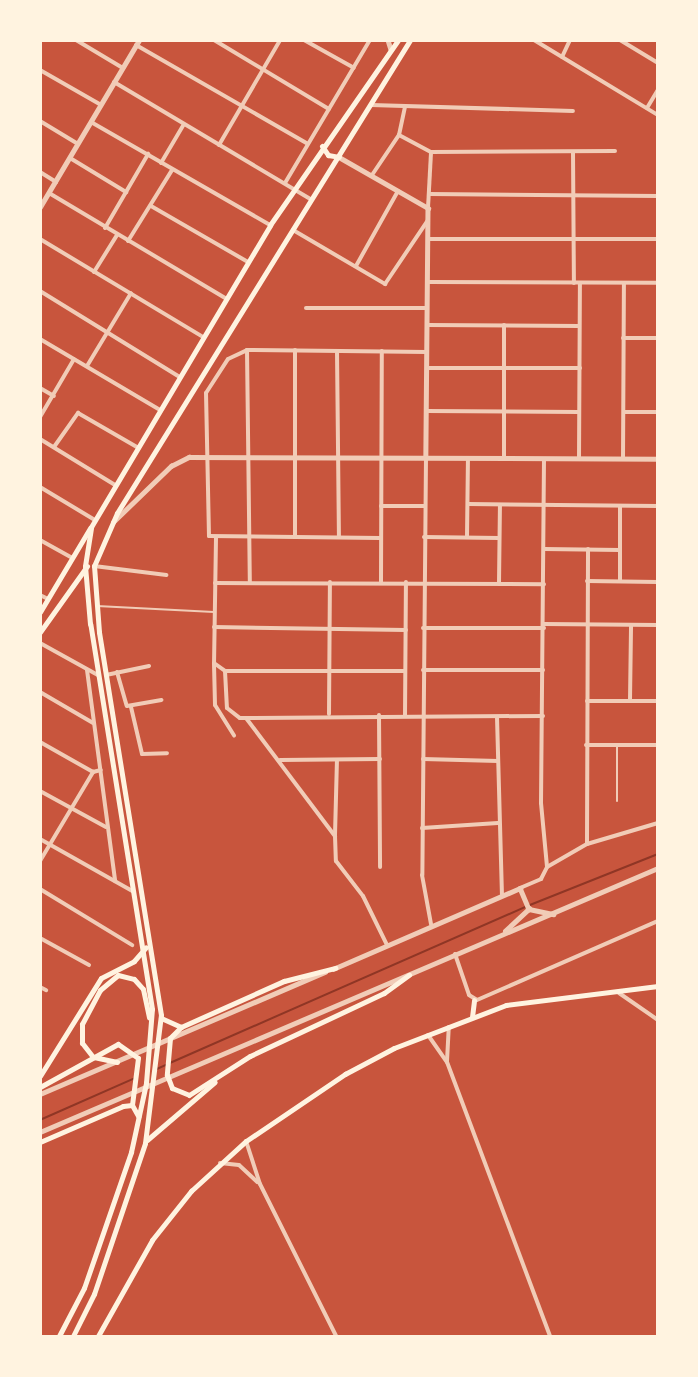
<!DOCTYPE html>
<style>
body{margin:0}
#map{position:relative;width:698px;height:1377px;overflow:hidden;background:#c8553d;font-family:"IBM Plex Sans",sans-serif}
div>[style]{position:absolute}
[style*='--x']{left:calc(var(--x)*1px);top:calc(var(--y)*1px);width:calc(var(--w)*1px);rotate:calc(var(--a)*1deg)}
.stream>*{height:1.5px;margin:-0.75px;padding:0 0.75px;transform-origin:0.75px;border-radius:0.75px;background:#8f3625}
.service>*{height:2px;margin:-1px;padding:0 1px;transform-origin:1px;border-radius:1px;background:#f1ccb7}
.minor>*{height:4px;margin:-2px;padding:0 2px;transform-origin:2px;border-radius:2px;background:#f1ccb7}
.tertiary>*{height:4.5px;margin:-2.25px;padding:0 2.25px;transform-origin:2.25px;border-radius:2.25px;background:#f1ccb7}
.secondary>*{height:5px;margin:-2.5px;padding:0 2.5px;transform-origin:2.5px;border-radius:2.5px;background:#fff3e0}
span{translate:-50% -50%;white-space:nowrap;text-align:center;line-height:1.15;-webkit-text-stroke:4.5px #fff3e0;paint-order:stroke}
.frame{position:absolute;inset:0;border:42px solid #fff3e0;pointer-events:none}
</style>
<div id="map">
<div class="stream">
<div style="--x:530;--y:905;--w:138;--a:-21.7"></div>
<div style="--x:170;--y:1063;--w:389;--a:-23.7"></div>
<div style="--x:157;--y:1069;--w:10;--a:-24"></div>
<div style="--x:40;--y:1120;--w:102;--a:-23.8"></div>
</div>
<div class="service">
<div style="--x:97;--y:606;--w:117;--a:2.9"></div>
<div style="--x:617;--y:744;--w:57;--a:90"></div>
</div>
<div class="minor">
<div style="--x:76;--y:40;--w:55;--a:30.8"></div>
<div style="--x:214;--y:40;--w:134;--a:31"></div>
<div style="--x:304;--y:40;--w:57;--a:29.2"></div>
<div style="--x:534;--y:40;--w:145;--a:31.2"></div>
<div style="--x:620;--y:40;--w:44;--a:31.2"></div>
<div style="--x:136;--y:45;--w:198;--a:29.9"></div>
<div style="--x:562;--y:57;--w:19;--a:-65"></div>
<div style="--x:40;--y:70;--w:70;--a:29.8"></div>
<div style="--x:114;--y:82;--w:230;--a:30.8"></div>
<div style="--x:371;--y:105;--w:202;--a:1.7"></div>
<div style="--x:647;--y:108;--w:21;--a:-59"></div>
<div style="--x:40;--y:121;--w:44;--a:31.2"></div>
<div style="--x:91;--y:122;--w:207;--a:29.9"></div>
<div style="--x:399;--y:135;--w:36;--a:28"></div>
<div style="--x:431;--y:152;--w:184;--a:-0.3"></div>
<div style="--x:219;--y:145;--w:121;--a:-59.8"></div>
<div style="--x:573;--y:152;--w:131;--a:89.6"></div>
<div style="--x:70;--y:158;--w:66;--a:31.3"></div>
<div style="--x:161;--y:163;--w:45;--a:-59.5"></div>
<div style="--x:40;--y:172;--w:19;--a:32"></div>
<div style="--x:372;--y:175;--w:48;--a:-56"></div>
<div style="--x:399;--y:135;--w:29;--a:-78"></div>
<div style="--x:285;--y:183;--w:166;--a:-59.3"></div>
<div style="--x:49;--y:193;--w:205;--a:30.8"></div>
<div style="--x:429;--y:194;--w:229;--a:0.5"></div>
<div style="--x:151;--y:206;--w:112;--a:30"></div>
<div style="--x:428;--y:208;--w:56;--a:-86.9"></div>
<div style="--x:105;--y:228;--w:86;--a:-59.8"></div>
<div style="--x:293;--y:230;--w:107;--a:30.4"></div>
<div style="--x:385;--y:284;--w:77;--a:-56.1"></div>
<div style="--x:40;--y:239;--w:190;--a:31"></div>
<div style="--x:428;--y:239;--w:230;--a:0"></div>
<div style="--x:128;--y:241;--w:84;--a:-58.2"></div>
<div style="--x:356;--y:266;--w:86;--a:-60.8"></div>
<div style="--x:94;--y:272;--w:44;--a:-58.1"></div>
<div style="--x:428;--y:282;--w:230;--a:0.2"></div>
<div style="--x:40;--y:291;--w:164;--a:31.6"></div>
<div style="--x:306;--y:308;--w:121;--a:0"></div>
<div style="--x:427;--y:325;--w:152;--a:0.4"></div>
<div style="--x:623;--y:338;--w:35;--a:0"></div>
<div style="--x:40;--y:339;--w:139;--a:30.6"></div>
<div style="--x:247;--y:350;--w:232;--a:89.3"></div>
<div style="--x:295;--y:350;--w:187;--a:90"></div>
<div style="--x:337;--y:351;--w:186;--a:89.4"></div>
<div style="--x:87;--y:366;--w:85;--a:-58.9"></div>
<div style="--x:427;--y:368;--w:153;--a:0"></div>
<div style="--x:40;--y:388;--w:16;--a:30"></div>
<div style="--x:426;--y:411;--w:153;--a:0.4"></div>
<div style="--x:624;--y:412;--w:34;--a:0"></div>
<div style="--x:40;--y:417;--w:67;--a:-59.6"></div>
<div style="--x:40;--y:439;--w:88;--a:31.5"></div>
<div style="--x:54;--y:447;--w:42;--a:-54.8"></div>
<div style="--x:78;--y:413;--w:68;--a:30"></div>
<div style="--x:426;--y:457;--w:418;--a:90.5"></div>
<div style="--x:422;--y:875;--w:50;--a:79.6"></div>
<div style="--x:504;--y:458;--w:133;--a:-90"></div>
<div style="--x:544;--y:459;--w:344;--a:90.5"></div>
<div style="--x:541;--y:803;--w:64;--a:84.6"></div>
<div style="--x:579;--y:459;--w:176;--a:-89.7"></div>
<div style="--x:623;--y:459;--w:176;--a:-89.7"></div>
<div style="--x:40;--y:487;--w:64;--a:31"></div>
<div style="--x:468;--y:504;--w:190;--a:0.6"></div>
<div style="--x:381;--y:506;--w:44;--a:0"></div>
<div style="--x:424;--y:537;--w:75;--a:0.8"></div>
<div style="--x:467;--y:537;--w:79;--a:-89.3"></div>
<div style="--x:216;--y:538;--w:125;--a:90.9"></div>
<div style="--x:214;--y:663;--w:14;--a:36"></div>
<div style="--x:380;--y:538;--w:171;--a:-179.3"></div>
<div style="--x:209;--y:536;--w:143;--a:-91.2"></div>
<div style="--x:206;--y:393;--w:40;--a:-57.1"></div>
<div style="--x:228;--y:359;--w:21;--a:-25"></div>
<div style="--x:247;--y:350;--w:180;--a:0.6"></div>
<div style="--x:40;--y:540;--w:37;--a:29"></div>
<div style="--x:544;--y:549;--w:76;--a:0.8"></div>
<div style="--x:94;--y:566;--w:73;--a:7.1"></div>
<div style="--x:587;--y:581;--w:71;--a:0.8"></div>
<div style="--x:620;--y:581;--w:74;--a:-90"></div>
<div style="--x:381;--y:582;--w:231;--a:-89.8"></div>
<div style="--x:215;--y:583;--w:329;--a:0.2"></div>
<div style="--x:499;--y:583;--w:77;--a:-89.3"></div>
<div style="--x:40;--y:595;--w:9;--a:27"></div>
<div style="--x:544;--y:624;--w:114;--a:0.5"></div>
<div style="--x:214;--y:627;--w:192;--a:0.9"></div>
<div style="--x:423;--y:628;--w:121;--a:0"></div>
<div style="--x:40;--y:643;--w:66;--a:28.9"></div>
<div style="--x:214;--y:664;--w:41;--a:88.6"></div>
<div style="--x:215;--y:705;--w:36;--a:58"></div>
<div style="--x:87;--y:670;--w:213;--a:82.4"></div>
<div style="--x:423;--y:670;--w:120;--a:0"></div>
<div style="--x:225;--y:671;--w:37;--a:87"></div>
<div style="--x:227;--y:708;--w:16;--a:38"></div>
<div style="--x:240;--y:718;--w:303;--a:-0.4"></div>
<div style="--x:225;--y:671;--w:180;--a:0"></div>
<div style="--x:117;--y:672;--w:35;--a:74"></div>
<div style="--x:127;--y:706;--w:35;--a:-10"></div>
<div style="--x:106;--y:675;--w:44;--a:-11.8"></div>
<div style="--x:40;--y:692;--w:61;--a:30.3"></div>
<div style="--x:630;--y:700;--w:75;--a:-89.2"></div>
<div style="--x:587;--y:701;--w:71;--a:0"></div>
<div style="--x:131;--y:707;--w:48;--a:76.8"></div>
<div style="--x:142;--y:754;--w:25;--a:-2"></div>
<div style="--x:329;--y:714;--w:132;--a:-89.6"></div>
<div style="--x:379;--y:715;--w:152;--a:89.6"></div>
<div style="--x:405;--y:716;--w:134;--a:-89.6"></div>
<div style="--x:497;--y:717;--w:178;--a:88.4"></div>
<div style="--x:246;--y:718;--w:148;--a:53"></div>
<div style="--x:335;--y:836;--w:25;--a:88"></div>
<div style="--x:336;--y:861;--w:44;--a:52.4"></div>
<div style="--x:363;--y:896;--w:55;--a:63.9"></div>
<div style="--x:40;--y:742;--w:61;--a:29.5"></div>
<div style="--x:586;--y:745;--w:72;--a:0"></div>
<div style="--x:423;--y:759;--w:75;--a:1.5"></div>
<div style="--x:280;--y:760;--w:100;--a:-0.6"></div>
<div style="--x:40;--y:791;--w:75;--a:28.6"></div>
<div style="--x:422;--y:828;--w:76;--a:-3.8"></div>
<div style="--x:335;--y:835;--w:75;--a:-88.5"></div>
<div style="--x:40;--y:839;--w:108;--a:29.4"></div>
<div style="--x:587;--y:844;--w:295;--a:-89.8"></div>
<div style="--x:40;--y:861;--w:104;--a:-59.2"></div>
<div style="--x:93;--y:772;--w:8;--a:-14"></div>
<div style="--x:520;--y:888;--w:23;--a:-23"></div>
<div style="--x:541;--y:879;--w:13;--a:-63"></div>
<div style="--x:547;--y:867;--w:46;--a:-29.9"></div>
<div style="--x:587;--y:844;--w:74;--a:-16.5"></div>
<div style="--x:40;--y:889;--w:108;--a:31.3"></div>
<div style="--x:40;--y:938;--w:56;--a:28.9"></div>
<div style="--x:455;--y:954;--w:43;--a:71.1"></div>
<div style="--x:469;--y:995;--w:9;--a:32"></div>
<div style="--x:477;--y:1000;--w:197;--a:-23.6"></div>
<div style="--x:40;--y:987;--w:7;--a:27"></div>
<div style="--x:619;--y:993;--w:47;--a:34.7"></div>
<div style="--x:428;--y:1035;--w:33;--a:55"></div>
<div style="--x:447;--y:1062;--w:293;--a:69.4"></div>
<div style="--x:447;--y:1061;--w:34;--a:-87"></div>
<div style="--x:246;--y:1141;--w:45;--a:72"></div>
<div style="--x:260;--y:1184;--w:170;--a:63.4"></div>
<div style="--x:220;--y:1163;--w:19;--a:6"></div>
<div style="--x:239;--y:1165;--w:25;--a:43"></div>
</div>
<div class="tertiary">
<div style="--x:388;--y:40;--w:10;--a:73"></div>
<div style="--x:339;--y:157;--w:103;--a:29.8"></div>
<div style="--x:428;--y:208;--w:249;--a:90.5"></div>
<div style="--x:40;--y:207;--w:194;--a:-59.3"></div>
<div style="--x:113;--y:522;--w:81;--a:-44"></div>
<div style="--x:171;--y:466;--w:20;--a:-27"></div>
<div style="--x:189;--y:457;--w:469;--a:0.2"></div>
<div style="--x:505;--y:931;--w:33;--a:-43"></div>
<div style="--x:333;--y:969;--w:204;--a:-23.4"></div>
<div style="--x:520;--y:888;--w:23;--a:67"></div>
<div style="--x:529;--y:909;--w:25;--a:12"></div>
<div style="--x:40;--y:1094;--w:310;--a:-23.2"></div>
<div style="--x:40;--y:1132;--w:672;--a:-23.13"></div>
</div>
<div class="secondary">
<div style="--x:322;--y:146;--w:11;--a:56"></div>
<div style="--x:328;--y:155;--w:11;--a:10"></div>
<div style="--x:40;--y:612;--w:98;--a:-59.2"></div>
<div style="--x:40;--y:632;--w:81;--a:-54.5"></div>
<div style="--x:472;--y:1017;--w:17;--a:-83"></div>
<div style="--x:161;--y:1018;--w:22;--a:24"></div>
<div style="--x:181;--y:1027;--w:113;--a:-24.1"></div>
<div style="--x:284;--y:981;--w:53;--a:-14.3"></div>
<div style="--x:181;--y:1027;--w:16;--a:135"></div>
<div style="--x:170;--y:1038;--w:37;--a:95"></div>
<div style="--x:167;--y:1075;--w:14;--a:69"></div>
<div style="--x:172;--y:1088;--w:18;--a:22"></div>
<div style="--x:189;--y:1095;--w:72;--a:-32.6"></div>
<div style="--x:250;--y:1056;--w:148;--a:-25.2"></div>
<div style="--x:384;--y:993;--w:31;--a:-36"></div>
<div style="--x:117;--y:1062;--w:25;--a:-168"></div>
<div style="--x:93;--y:1057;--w:18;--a:-128"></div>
<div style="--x:82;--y:1043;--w:19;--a:-90"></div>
<div style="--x:82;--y:1024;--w:38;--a:-62"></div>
<div style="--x:100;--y:990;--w:23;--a:-40"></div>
<div style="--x:118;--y:975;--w:16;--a:14"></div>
<div style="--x:134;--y:979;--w:13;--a:48"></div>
<div style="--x:143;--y:989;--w:29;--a:78"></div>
<div style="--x:40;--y:1076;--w:115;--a:-58.1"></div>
<div style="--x:101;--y:978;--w:37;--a:-27"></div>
<div style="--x:134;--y:961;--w:18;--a:-49"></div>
<div style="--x:40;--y:1087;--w:89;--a:-28.9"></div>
<div style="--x:118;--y:1044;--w:24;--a:35"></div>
<div style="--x:138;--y:1058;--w:47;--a:97.3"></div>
<div style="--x:147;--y:1140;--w:89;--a:-40.5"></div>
<div style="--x:40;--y:1142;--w:90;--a:-23.4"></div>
<div style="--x:123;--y:1106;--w:9;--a:-6"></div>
<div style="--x:132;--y:1105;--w:13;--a:61"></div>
<div style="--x:59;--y:1336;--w:54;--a:-62.5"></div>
<div style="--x:84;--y:1288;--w:144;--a:-70.9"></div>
<div style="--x:131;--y:1152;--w:71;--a:-77.7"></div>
<div style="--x:146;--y:1083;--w:74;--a:-85.4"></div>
<div style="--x:152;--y:1009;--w:390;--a:-99.1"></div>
<div style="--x:90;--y:624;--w:58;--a:-94.9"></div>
<div style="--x:85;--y:566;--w:39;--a:-81"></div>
<div style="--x:91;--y:527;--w:351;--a:-59.3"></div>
<div style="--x:270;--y:225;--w:225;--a:-55.3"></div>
<div style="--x:73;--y:1336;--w:47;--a:-63.4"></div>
<div style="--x:94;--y:1294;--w:159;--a:-71.3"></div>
<div style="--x:145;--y:1143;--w:129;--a:-82.9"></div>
<div style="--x:161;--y:1015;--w:388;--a:-99.2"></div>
<div style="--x:99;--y:632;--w:66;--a:-94.3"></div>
<div style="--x:94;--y:566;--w:58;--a:-66.5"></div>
<div style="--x:117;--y:513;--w:556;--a:-58.22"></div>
<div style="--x:98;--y:1336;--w:110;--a:-60.6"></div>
<div style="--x:152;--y:1240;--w:63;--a:-51.5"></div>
<div style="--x:191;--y:1191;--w:74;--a:-42.3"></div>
<div style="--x:246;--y:1141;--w:120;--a:-34.1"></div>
<div style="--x:345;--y:1074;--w:55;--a:-28"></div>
<div style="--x:394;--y:1048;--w:120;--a:-21"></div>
<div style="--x:506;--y:1005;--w:153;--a:-7.1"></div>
</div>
<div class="frame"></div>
</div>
